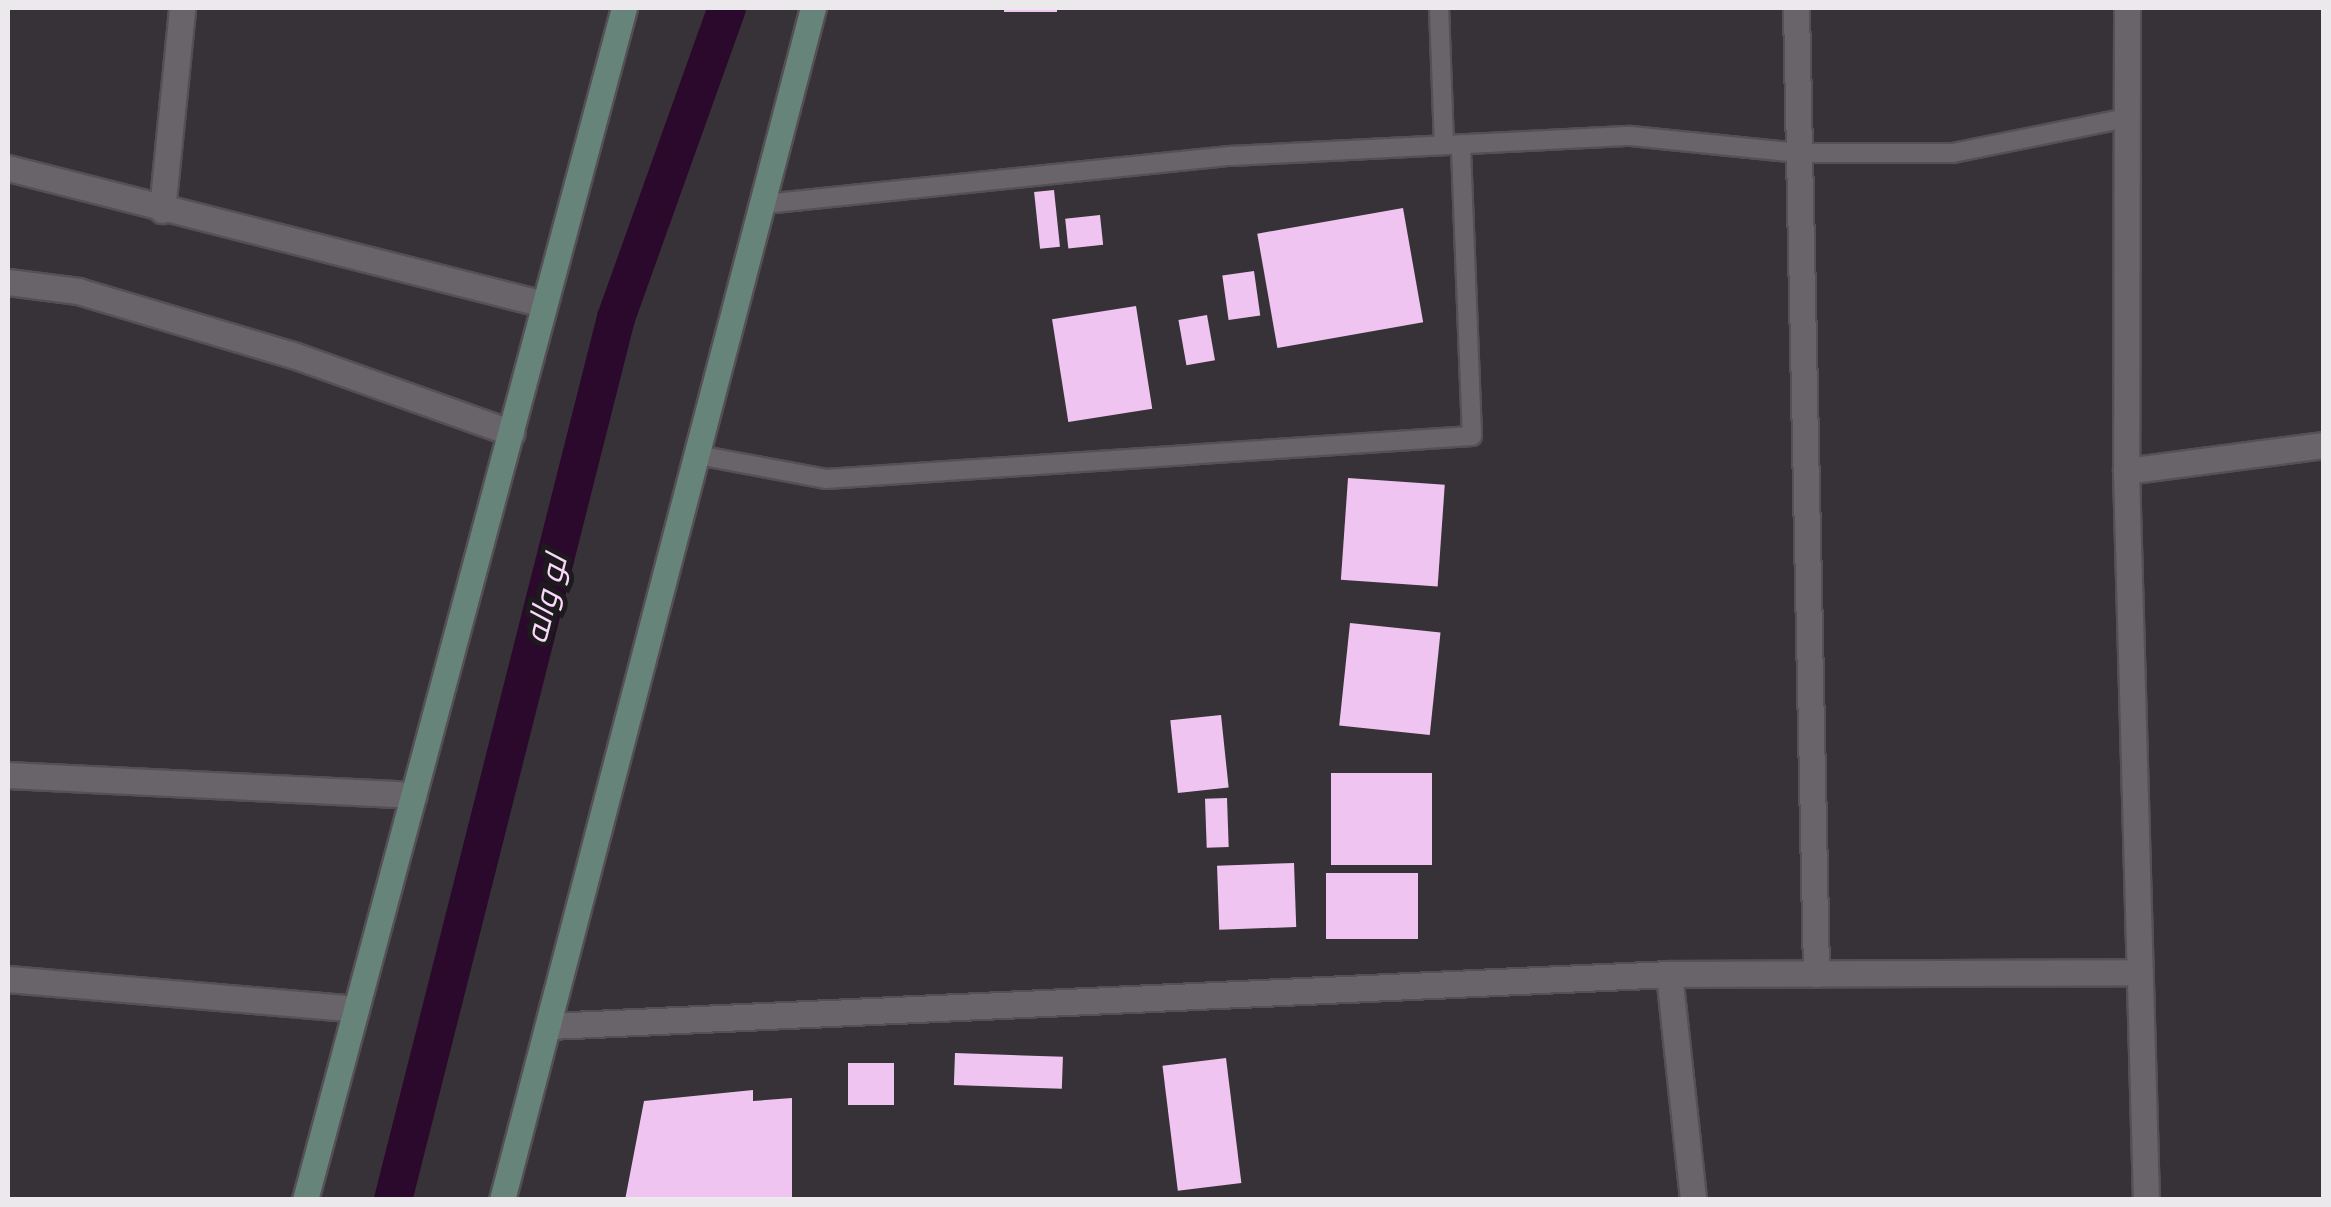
<!DOCTYPE html>
<meta charset="utf-8">
<style>
body{margin:0}
#map{position:relative;width:2331px;height:1207px;overflow:hidden;background:#373237;font-family:Quicksand,Cairo,sans-serif}
div>[style]{position:absolute}
[style*='--x']{left:calc(var(--x)*1px);top:calc(var(--y)*1px);width:calc(var(--w)*1px);rotate:calc(var(--a)*1deg)}
.canal>*{height:38px;margin:-19px;padding:0 19px;transform-origin:19px;border-radius:19px;background:#2a092c}
.building>*{inset:0;background:#efc4f0;transform-origin:0 0}
.roads{filter:drop-shadow(2px 0 #545054) drop-shadow(-2px 0 #545054) drop-shadow(0 2px #545054) drop-shadow(0 -2px #545054)}
.lane>*{height:18px;margin:-9px;padding:0 9px;transform-origin:9px;border-radius:9px;background:#69646a}
.street>*{height:25px;margin:-12.5px;padding:0 12.5px;transform-origin:12.5px;border-radius:12.5px;background:#69646a}
.secondary>*{height:25px;margin:-12.5px;padding:0 12.5px;transform-origin:12.5px;border-radius:12.5px;background:#67847b}
span{translate:-50% -50%;white-space:nowrap;text-align:center;line-height:1.15;-webkit-text-stroke:10px #1d1a1d;paint-order:stroke}
.water-label{font-size:32px;color:#fbd7fc;font-style:italic}
.frame{position:absolute;inset:0;border:10px solid #ece9ec;pointer-events:none}
</style>
<div id="map">
<div class="canal">
<div style="--x:393;--y:1200;--w:910;--a:-75.81"></div>
<div style="--x:616;--y:318;--w:329;--a:-70.3"></div>
</div>
<div class="building">
<div style="left:1004px;top:8px;width:53px;height:4px"></div>
<div style="left:1054px;top:190px;width:57px;height:20px;rotate:84deg"></div>
<div style="left:1403px;top:208px;width:116px;height:148px;rotate:80deg"></div>
<div style="left:1100px;top:215px;width:30px;height:35px;rotate:84deg"></div>
<div style="left:1254px;top:271px;width:45px;height:32px;rotate:82deg"></div>
<div style="left:1136px;top:306px;width:104px;height:85px;rotate:81deg"></div>
<div style="left:1207px;top:315px;width:46px;height:29px;rotate:80deg"></div>
<div style="left:1348px;top:478px;width:97px;height:102px;rotate:4deg"></div>
<div style="left:1350px;top:623px;width:91px;height:103px;rotate:6deg"></div>
<div style="left:1221px;top:715px;width:73px;height:51px;rotate:84deg"></div>
<div style="left:1331px;top:773px;width:101px;height:92px"></div>
<div style="left:1227px;top:798px;width:49px;height:22px;rotate:88deg"></div>
<div style="left:1294px;top:863px;width:64px;height:77px;rotate:88deg"></div>
<div style="left:1326px;top:873px;width:92px;height:66px"></div>
<div style="left:955px;top:1053px;width:108px;height:32px;rotate:2deg"></div>
<div style="left:1226px;top:1058px;width:126px;height:64px;rotate:83deg"></div>
<div style="left:894px;top:1063px;width:42px;height:46px;rotate:90deg"></div>
<div style="clip-path:polygon(753px 1090px,753px 1101px,792px 1098px,792px 1200px,625px 1200px,644px 1101px)"></div>
</div>
<div class="roads">
<div class="lane">
<div style="--x:1439;--y:8;--w:137;--a:87.9"></div>
<div style="--x:764;--y:204;--w:469;--a:-5.9"></div>
<div style="--x:1231;--y:156;--w:400;--a:-2.9"></div>
<div style="--x:1631;--y:136;--w:169;--a:5.8"></div>
<div style="--x:1799;--y:153;--w:154;--a:0"></div>
<div style="--x:1953;--y:153;--w:177;--a:-11.4"></div>
<div style="--x:698;--y:455;--w:130;--a:10.6"></div>
<div style="--x:826;--y:479;--w:647;--a:-3.81"></div>
<div style="--x:1472;--y:436;--w:292;--a:-92.2"></div>
</div>
<div class="street">
<div style="--x:1796;--y:8;--w:966;--a:88.81"></div>
<div style="--x:2127;--y:8;--w:463;--a:90.1"></div>
<div style="--x:2126;--y:471;--w:729;--a:88.43"></div>
<div style="--x:8;--y:168;--w:548;--a:14.26"></div>
<div style="--x:162;--y:210;--w:203;--a:-84.3"></div>
<div style="--x:8;--y:282;--w:71;--a:7.3"></div>
<div style="--x:78;--y:291;--w:224;--a:16.6"></div>
<div style="--x:293;--y:355;--w:232;--a:19.6"></div>
<div style="--x:2126;--y:471;--w:200;--a:-7.5"></div>
<div style="--x:8;--y:775;--w:406;--a:2.8"></div>
<div style="--x:1669;--y:974;--w:227;--a:83.9"></div>
<div style="--x:8;--y:979;--w:349;--a:4.9"></div>
<div style="--x:550;--y:1026;--w:1120;--a:-2.66"></div>
<div style="--x:1669;--y:974;--w:467;--a:-0.2"></div>
</div>
<div class="secondary">
<div style="--x:305;--y:1200;--w:1234;--a:-75.02"></div>
<div style="--x:502;--y:1200;--w:1232;--a:-75.38"></div>
</div>
</div>
<div class="water-label">
<span style="left:545px;top:599px;rotate:-76deg">لو واله</span>
</div>
<div class="frame"></div>
</div>
